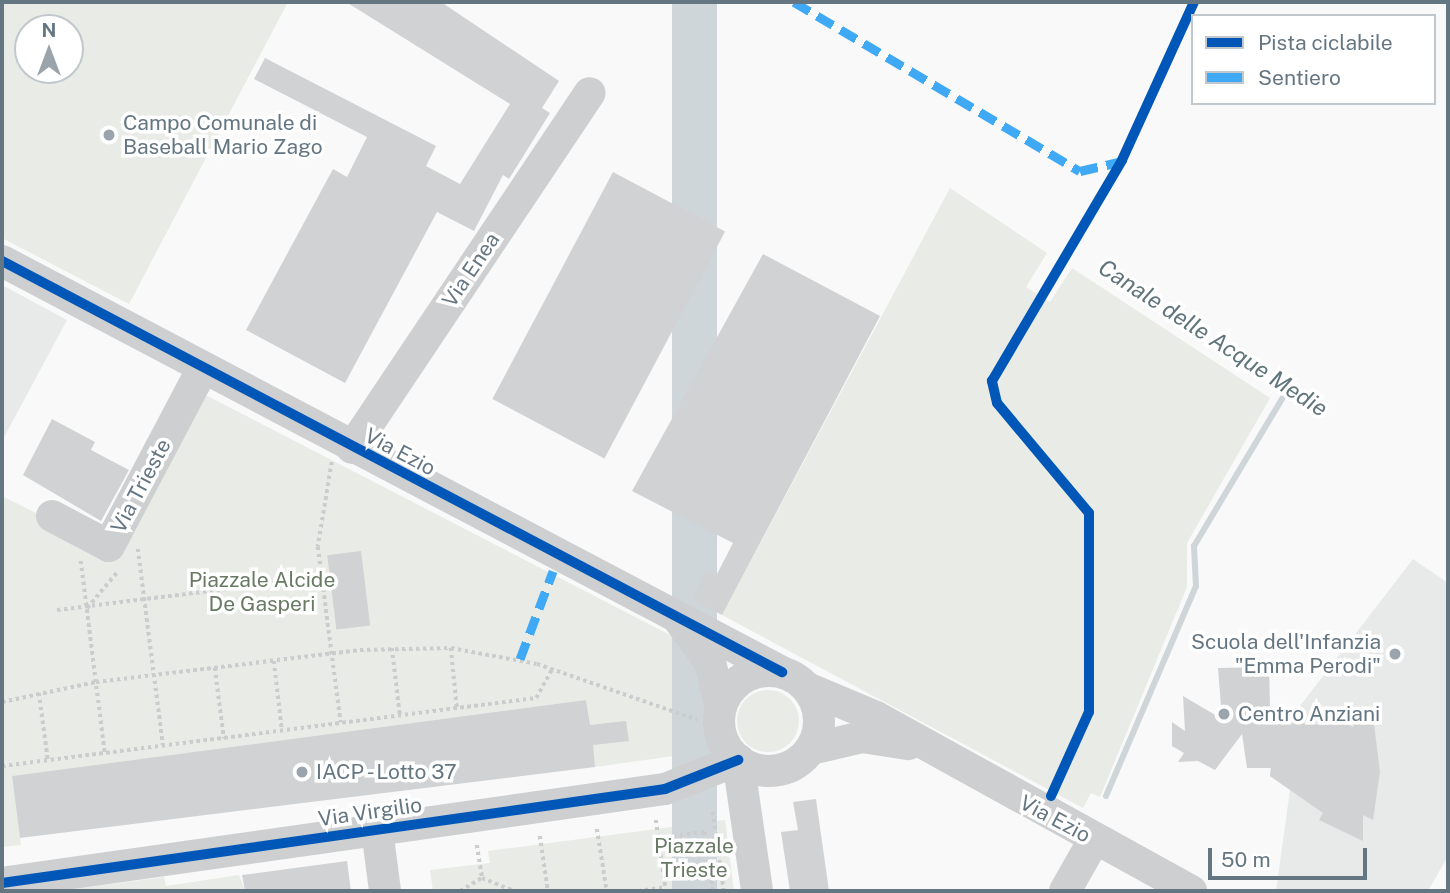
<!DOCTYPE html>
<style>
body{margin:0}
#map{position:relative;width:1450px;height:893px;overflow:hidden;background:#f9f9f9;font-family:"Public Sans",sans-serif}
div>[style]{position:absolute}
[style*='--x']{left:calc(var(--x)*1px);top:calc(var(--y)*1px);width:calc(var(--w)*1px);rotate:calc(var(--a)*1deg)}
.built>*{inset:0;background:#e8e9e9}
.green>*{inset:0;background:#e8ebe6}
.round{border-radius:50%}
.water>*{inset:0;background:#ced6d9;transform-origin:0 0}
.pier>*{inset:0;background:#f9f9f9;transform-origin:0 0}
.stream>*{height:6px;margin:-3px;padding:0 3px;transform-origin:3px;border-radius:3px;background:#ced6d9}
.building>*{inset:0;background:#d0d2d3;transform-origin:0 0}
.path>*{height:3.5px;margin-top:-1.75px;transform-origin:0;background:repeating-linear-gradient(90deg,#cbcccd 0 3.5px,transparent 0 7px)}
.minor>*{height:32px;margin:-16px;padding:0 16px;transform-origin:16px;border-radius:16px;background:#cecfd0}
.minor>.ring{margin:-16px;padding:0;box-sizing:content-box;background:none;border:32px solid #cecfd0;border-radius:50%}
.quiet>*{height:9px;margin-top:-4.5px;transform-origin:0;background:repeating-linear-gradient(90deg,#3fa9f5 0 18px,transparent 0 27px)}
.cycleway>*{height:10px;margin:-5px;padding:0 5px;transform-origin:5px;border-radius:5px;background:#0057b8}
.dots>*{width:19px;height:19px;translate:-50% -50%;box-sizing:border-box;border:4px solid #fff;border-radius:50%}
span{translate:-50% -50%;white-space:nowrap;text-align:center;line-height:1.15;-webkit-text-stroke:7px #fff;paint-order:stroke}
.poi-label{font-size:21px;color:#657683}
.left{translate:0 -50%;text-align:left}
.right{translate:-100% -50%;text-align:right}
.street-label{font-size:21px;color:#657683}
.park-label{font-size:21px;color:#687a64}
.water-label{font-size:23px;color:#60757c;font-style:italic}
.frame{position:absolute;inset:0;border:4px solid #657683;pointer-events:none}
.legend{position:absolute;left:1191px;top:14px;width:245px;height:91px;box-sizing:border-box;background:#fff;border:2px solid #c1c8cd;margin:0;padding:9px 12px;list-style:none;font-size:21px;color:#657683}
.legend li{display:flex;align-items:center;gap:14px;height:35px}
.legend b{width:35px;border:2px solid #c1c8cd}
.north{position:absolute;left:14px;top:14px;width:70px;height:70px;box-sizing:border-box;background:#fff;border:2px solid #c1c8cd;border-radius:50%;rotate:0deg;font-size:19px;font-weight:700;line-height:28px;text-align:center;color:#657683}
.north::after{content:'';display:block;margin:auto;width:24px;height:32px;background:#99a4ac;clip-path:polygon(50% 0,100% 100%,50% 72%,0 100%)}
.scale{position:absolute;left:1208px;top:848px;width:159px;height:32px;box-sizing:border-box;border:4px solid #657683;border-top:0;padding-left:9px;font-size:21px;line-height:24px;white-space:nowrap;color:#657683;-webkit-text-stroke:5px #fff;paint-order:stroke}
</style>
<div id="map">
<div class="built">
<div style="clip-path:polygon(2px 285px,67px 320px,2px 441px)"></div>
<div style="clip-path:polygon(1413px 559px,1448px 583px,1448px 856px,1428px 891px,1276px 891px,1290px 790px,1270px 776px,1273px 741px)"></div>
</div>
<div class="green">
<div style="clip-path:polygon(evenodd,2px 2px,288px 2px,129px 304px,2px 238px,2px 2px,70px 28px,70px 70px,28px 70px,28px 28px,70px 28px)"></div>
<div style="clip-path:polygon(950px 188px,1047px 253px,1026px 287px,1050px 302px,1072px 268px,1270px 398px,1187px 543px,1187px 587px,1100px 797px,1091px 793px,1083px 808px,722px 615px)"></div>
<div style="clip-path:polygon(198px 391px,672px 636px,699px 669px,704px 715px,695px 741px,681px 755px,595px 767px,586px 700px,12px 776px,21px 845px,2px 847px,2px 496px,114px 552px)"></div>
<div class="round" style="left:737px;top:690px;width:62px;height:62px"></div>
<div style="clip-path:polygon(725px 820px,734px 891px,433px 891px,430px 870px,490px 863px,488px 851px)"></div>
<div style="clip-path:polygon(239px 875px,245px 891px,59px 891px,164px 877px,166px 886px)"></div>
</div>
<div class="water">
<div style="left:672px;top:2px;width:45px;height:927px"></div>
</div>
<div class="pier">
<div style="left:1065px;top:225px;width:28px;height:32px;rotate:32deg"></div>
</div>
<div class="stream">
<div style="--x:1106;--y:796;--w:228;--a:-66.8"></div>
<div style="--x:1196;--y:586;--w:40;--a:-92.9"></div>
<div style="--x:1194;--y:546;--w:177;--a:-59.1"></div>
</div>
<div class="building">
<div style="clip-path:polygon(346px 2px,441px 2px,559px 81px,542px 108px,550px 113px,509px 179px,503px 175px,474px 231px,437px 212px,345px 383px,246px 330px,333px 169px,347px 177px,367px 137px,254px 79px,265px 58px,436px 146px,426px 166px,460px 184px,510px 104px)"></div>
<div style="left:613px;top:172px;width:127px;height:257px;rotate:28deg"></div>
<div style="clip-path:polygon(763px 254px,880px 316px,722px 615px,692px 599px,706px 571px,716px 576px,733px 543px,632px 491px)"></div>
<div style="clip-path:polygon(52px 419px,95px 442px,91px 450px,129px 470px,101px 521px,23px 475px)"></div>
<div style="left:361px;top:551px;width:75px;height:34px;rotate:83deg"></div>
<div style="clip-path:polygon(1269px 667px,1270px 706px,1261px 720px,1323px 725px,1321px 710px,1353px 727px,1361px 709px,1373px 716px,1380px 772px,1373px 820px,1363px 815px,1363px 841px,1319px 820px,1323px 813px,1270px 776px,1271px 768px,1247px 768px,1242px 734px,1215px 770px,1198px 761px,1178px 762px,1184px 753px,1172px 746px,1172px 722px,1185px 731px,1183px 696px,1222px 719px,1218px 668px)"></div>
<div style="clip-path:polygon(586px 700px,590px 725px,626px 721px,629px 741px,593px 745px,595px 767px,20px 838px,12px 776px)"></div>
<div style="clip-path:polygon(816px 799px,829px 891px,790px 891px,781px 832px,798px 830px,793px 802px)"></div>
<div style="clip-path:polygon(347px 861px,351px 891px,245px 891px,242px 875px)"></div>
</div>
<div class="path">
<div style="--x:332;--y:462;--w:86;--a:99.4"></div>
<div style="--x:318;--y:547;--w:177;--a:82.6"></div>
<div style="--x:138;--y:549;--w:198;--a:82.7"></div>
<div style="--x:81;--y:561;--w:193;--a:82.9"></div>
<div style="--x:87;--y:608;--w:48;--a:-50"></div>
<div style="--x:57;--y:610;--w:267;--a:-7.1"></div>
<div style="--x:392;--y:648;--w:67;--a:83.2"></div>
<div style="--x:451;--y:648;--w:60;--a:84.3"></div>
<div style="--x:274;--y:661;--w:69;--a:83.4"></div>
<div style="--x:215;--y:668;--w:71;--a:82.7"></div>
<div style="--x:39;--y:693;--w:68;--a:82.3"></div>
<div style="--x:2;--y:702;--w:96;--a:-12"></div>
<div style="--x:96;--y:682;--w:266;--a:-6.9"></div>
<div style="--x:360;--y:650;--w:91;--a:-1.3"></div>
<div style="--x:451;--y:648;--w:87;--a:10.5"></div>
<div style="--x:537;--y:664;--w:170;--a:19.2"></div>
<div style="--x:2;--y:766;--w:538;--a:-7.26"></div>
<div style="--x:536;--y:698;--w:33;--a:-61"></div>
<div style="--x:713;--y:812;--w:80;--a:82.1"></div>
<div style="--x:656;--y:820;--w:72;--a:82"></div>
<div style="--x:597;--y:829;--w:63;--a:80.8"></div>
<div style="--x:540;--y:836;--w:56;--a:81.7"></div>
<div style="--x:659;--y:838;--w:46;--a:-7.4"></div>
<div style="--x:705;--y:832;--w:60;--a:82.3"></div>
<div style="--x:477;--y:845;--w:33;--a:81"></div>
<div style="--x:460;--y:891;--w:26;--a:-31"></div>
<div style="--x:482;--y:878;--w:35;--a:22"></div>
<div style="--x:638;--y:891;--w:27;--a:-8"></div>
</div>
<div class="minor">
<div style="--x:2;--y:261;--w:882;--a:27.79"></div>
<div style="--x:352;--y:448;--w:427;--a:-56.2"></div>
<div style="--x:52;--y:516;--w:64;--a:27.8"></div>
<div style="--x:109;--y:546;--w:201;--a:-62.2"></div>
<div style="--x:680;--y:621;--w:51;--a:53.8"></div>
<div style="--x:710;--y:662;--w:46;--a:76.3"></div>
<div class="ring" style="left:719px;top:671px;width:68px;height:68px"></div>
<div style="--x:807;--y:688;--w:75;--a:22.8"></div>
<div style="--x:876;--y:717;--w:360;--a:28.9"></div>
<div style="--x:811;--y:749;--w:52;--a:-13.2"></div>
<div style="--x:862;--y:737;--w:47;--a:8.7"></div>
<div style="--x:738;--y:760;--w:132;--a:81.7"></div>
<div style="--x:377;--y:830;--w:62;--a:82.5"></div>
<div style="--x:2;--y:883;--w:670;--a:-8.07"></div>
<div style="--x:665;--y:789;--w:79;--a:-21.7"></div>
<div style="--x:1065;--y:891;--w:59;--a:-60.4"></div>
</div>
<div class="quiet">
<div style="--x:794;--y:2;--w:332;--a:30.6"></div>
<div style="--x:1080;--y:171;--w:40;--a:-13"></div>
<div style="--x:520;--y:659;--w:94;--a:-69.4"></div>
</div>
<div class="cycleway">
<div style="--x:2;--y:261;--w:882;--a:27.79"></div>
<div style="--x:1051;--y:796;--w:92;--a:-65.7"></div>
<div style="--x:1089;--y:712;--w:199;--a:-90"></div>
<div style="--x:1089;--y:513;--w:143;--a:-129.9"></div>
<div style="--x:997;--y:403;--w:23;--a:-103"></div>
<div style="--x:992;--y:381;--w:256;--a:-59.5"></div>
<div style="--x:1122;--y:160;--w:174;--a:-65.5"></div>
<div style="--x:2;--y:883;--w:670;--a:-8.07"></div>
<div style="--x:665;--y:789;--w:79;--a:-21.7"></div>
</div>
<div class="dots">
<div style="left:109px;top:135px;background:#99a4ac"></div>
<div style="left:1395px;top:654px;background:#99a4ac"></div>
<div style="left:1224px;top:714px;background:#99a4ac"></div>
<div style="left:302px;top:772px;background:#99a4ac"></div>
</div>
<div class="poi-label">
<span class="left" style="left:123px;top:135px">Campo Comunale di<br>Baseball Mario Zago</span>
<span class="right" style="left:1381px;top:654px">Scuola dell'Infanzia<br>"Emma Perodi"</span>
<span class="left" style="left:1238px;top:714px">Centro Anziani</span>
<span class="left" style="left:316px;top:772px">IACP - Lotto 37</span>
</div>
<div class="street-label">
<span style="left:471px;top:270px;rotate:-56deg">Via Enea</span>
<span style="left:400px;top:452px;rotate:28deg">Via Ezio</span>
<span style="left:141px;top:486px;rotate:-62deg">Via Trieste</span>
<span style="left:370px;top:812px;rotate:-8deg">Via Virgilio</span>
<span style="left:1055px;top:819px;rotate:28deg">Via Ezio</span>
</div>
<div class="park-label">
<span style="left:262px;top:592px">Piazzale Alcide<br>De Gasperi</span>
<span style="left:694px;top:858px">Piazzale<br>Trieste</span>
</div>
<div class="water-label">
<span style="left:1213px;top:338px;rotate:33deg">Canale delle Acque Medie</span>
</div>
<div class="frame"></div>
<ul class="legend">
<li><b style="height:9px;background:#0057b8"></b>Pista ciclabile</li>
<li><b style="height:9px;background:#3fa9f5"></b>Sentiero</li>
</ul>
<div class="north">N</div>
<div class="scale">50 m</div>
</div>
